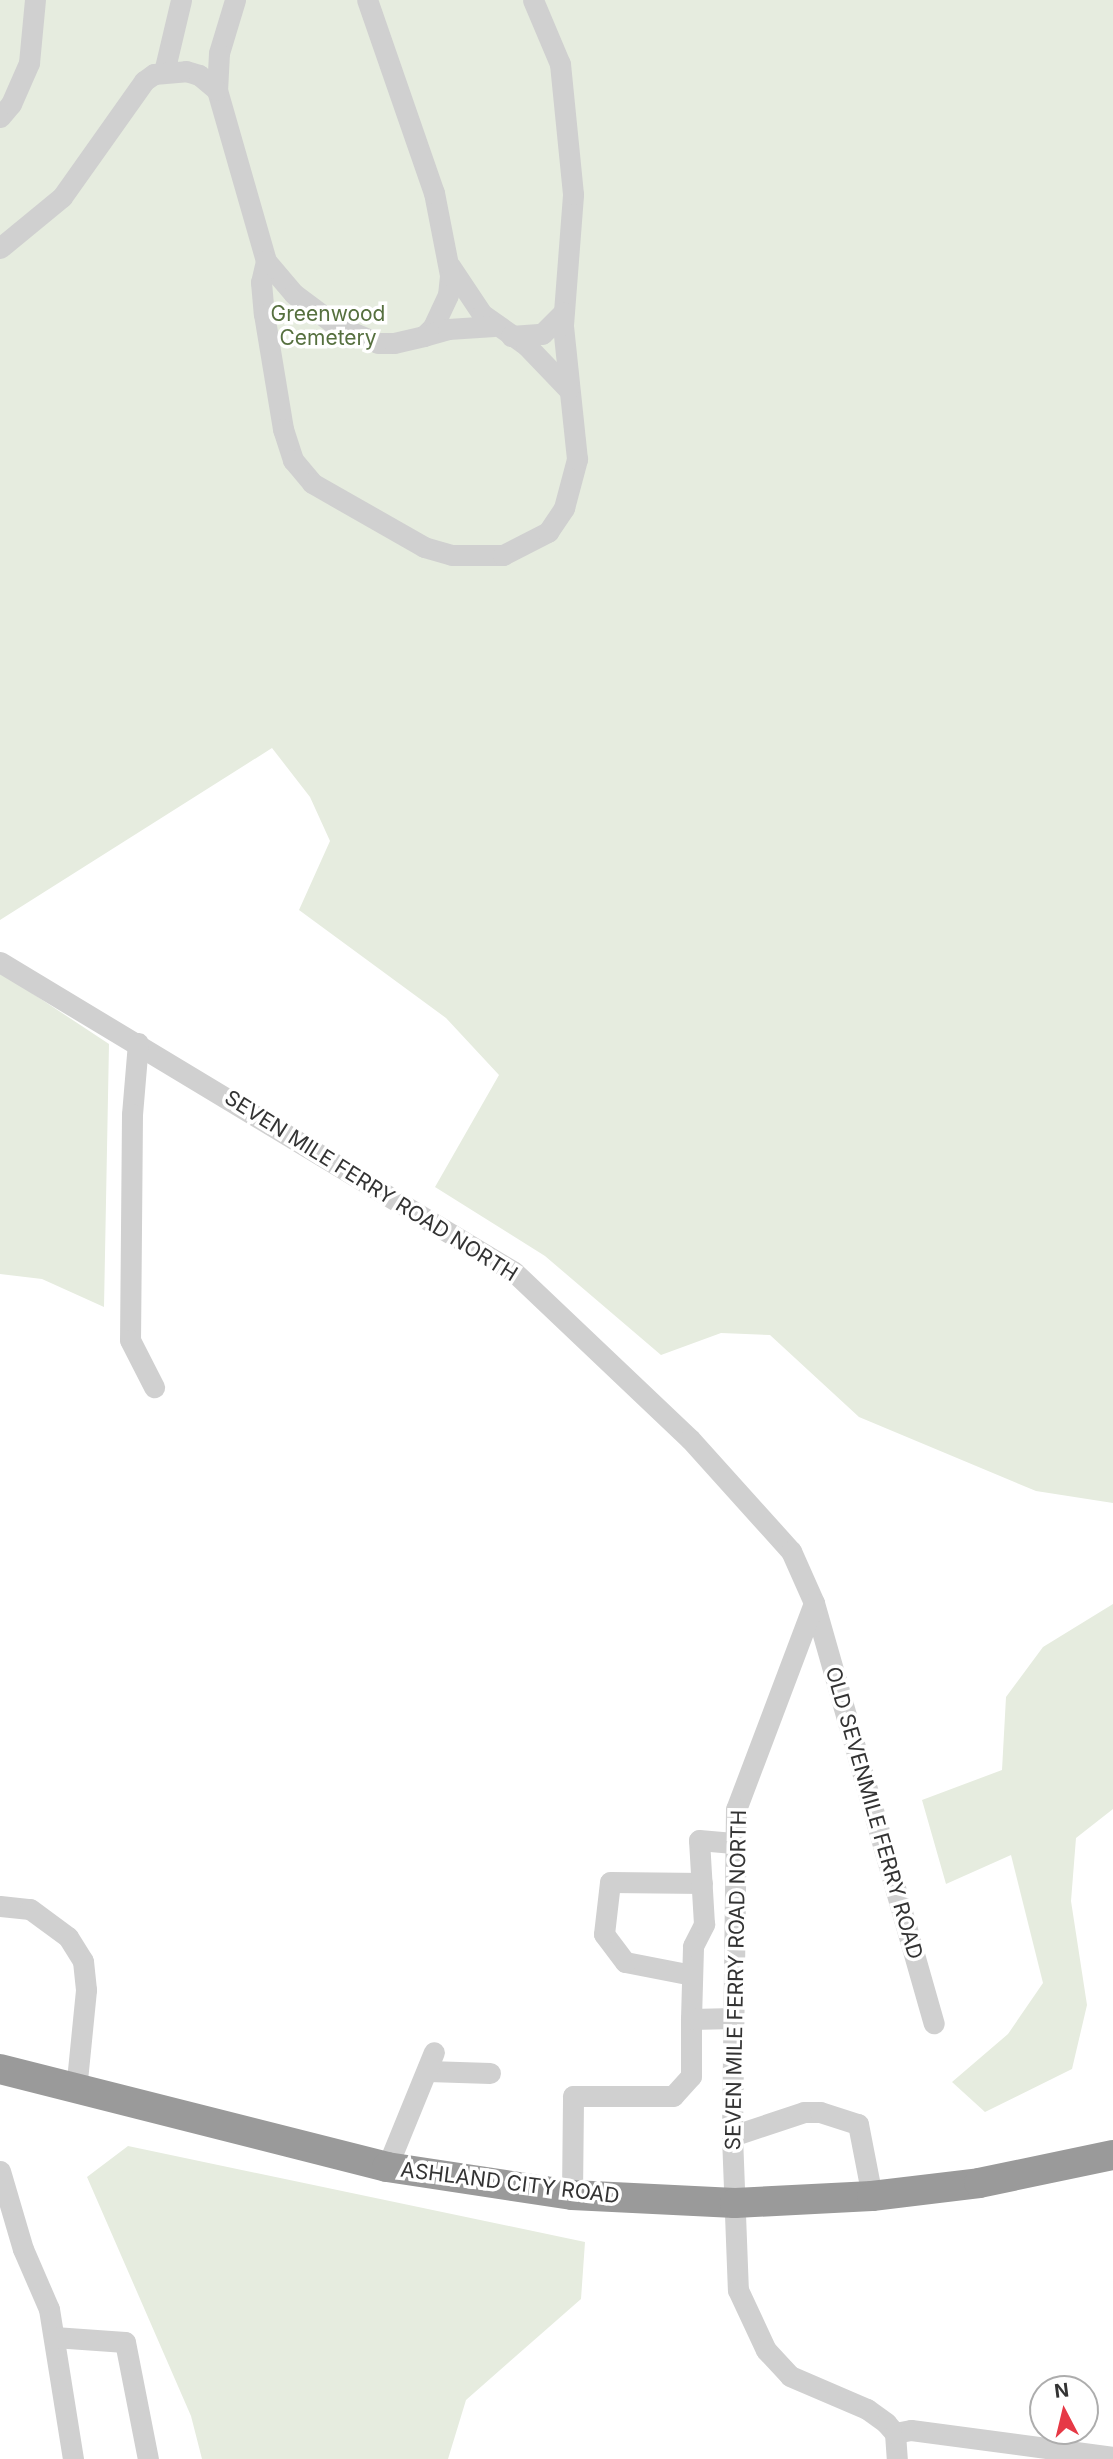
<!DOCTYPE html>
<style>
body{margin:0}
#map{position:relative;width:1113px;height:2459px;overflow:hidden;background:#fff;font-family:Inter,sans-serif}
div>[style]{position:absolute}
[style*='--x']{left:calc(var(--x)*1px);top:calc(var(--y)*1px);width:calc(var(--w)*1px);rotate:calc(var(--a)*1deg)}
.green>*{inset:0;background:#e6ecdf}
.minor>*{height:21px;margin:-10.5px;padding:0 10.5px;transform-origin:10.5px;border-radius:10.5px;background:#d0d0d0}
.highway>*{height:30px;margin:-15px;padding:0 15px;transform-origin:15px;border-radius:15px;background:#9a9a9a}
span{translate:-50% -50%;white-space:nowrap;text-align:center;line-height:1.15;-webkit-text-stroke:7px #fff;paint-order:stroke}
.park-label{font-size:21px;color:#56703f}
.street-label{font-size:21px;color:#333}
.north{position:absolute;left:1029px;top:2375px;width:70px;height:70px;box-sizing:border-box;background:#fff;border:2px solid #adadad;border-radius:50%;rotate:353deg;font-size:19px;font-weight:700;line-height:28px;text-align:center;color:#333}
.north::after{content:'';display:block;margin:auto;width:24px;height:32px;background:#e63946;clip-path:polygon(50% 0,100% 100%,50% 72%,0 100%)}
</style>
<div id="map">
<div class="green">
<div style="clip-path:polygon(0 0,1113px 0,1113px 1503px,1036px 1491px,859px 1417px,770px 1335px,721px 1333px,661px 1355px,545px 1256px,435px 1187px,499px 1075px,446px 1018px,299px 910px,330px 841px,310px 797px,272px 748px,0 920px)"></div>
<div style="clip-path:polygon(0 972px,109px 1044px,104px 1307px,42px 1279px,0 1274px)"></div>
<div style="clip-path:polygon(1113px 1604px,1113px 1809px,1076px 1838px,1071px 1901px,1087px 2005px,1072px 2069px,985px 2112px,952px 2082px,1008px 2034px,1043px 1983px,1011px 1855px,946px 1884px,922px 1800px,1002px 1770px,1006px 1697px,1043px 1647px)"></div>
<div style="clip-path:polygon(128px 2146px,585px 2242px,581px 2299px,466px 2400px,448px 2459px,202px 2459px,191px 2416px,87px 2177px)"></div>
</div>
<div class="minor">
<div style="--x:235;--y:0;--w:55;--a:106.8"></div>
<div style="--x:219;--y:53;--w:37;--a:93"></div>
<div style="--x:217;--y:90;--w:178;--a:74"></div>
<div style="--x:266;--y:261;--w:43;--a:49.7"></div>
<div style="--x:294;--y:294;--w:54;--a:36.7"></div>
<div style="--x:337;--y:326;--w:44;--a:22.5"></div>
<div style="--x:378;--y:343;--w:16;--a:0"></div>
<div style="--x:394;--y:343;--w:31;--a:-13"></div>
<div style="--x:424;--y:336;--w:13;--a:-45"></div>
<div style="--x:433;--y:327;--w:35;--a:-65"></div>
<div style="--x:448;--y:295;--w:20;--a:-84"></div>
<div style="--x:450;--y:275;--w:84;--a:-101"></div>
<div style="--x:434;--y:193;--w:204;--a:-109.1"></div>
<div style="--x:164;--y:72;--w:74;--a:-76.7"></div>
<div style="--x:0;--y:117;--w:17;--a:-50"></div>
<div style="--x:11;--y:104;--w:45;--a:-66.3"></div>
<div style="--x:29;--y:63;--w:63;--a:-84.6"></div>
<div style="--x:0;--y:248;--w:80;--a:-39.4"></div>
<div style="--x:62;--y:197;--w:142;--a:-54.7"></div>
<div style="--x:144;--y:81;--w:12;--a:-35"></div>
<div style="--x:154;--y:74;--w:32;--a:-5"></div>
<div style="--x:186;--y:71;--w:14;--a:17"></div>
<div style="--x:199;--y:75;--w:23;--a:40"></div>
<div style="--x:266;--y:261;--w:22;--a:103"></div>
<div style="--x:261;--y:282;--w:32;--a:85"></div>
<div style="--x:264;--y:314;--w:117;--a:80.6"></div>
<div style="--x:283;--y:429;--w:33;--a:72"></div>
<div style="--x:293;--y:460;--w:30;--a:50"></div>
<div style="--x:312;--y:483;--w:129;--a:29.7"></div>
<div style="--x:424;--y:547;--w:29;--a:16"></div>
<div style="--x:452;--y:555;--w:51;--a:0"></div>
<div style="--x:503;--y:555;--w:51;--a:-27.1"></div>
<div style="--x:548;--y:532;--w:29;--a:-56"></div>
<div style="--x:564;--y:508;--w:51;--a:-75.1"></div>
<div style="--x:577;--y:459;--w:135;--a:-96"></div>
<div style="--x:563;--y:325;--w:131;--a:-85.6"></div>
<div style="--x:573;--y:194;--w:131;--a:-95.7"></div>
<div style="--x:560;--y:64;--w:69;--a:-112.9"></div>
<div style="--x:450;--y:266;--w:58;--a:56.3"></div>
<div style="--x:482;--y:314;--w:54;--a:35.2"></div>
<div style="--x:526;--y:345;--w:61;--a:46.3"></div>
<div style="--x:424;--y:336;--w:25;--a:-16"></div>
<div style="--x:448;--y:329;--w:46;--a:-3.7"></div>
<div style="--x:511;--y:336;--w:31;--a:-4"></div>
<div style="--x:542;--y:334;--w:30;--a:-45"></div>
<div style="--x:0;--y:962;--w:600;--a:31.09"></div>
<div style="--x:514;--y:1272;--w:243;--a:43.5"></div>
<div style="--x:690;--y:1439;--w:151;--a:48"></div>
<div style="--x:791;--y:1551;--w:57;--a:66.1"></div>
<div style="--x:814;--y:1603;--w:437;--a:74.1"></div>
<div style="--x:138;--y:1043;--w:71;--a:94.8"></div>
<div style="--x:132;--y:1114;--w:226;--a:90.5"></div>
<div style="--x:130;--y:1340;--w:53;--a:62.9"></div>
<div style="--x:814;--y:1603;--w:220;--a:110.7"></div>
<div style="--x:736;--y:1809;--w:327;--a:90.7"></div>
<div style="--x:732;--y:2136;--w:154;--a:87.8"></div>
<div style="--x:738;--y:2290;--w:66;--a:65"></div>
<div style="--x:766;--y:2350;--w:35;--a:47"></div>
<div style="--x:790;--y:2376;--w:84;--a:23.2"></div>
<div style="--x:867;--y:2409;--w:24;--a:36"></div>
<div style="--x:886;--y:2423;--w:13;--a:48"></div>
<div style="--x:895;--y:2433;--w:26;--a:86"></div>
<div style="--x:0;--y:1906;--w:30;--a:6"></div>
<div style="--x:30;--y:1909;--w:47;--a:36.4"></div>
<div style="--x:68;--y:1937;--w:28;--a:58"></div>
<div style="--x:83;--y:1961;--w:29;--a:84"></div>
<div style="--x:86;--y:1990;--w:100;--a:95.7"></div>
<div style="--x:692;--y:1975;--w:68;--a:-169"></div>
<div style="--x:625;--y:1962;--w:35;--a:-127"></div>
<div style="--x:604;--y:1934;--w:52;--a:-83.4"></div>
<div style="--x:610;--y:1882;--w:92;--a:0.6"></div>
<div style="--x:691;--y:2019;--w:73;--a:-88.4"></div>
<div style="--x:693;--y:1946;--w:25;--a:-63"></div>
<div style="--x:704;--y:1924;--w:84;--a:-93.4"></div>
<div style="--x:699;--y:1840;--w:37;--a:5"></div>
<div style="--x:428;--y:2071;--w:62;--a:1.8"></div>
<div style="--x:732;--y:2136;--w:76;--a:-18.4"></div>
<div style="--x:804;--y:2112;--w:16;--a:0"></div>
<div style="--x:820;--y:2112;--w:40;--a:18"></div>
<div style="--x:858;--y:2124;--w:73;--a:79"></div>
<div style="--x:387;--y:2167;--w:124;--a:-67.8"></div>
<div style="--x:0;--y:2171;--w:81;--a:73.6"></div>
<div style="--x:23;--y:2249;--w:65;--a:66.6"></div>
<div style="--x:49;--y:2309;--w:152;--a:80.9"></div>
<div style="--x:572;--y:2195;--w:99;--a:-89.4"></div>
<div style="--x:573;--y:2096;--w:100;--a:0"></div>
<div style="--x:673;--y:2096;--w:27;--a:-48"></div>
<div style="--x:691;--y:2076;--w:57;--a:-90"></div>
<div style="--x:691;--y:2019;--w:43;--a:-1.3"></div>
<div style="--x:54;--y:2337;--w:71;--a:4"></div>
<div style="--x:125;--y:2342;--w:119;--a:78.9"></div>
<div style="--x:895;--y:2433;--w:16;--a:-11"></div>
<div style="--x:911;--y:2430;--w:204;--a:7.6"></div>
</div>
<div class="highway">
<div style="--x:0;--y:2069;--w:399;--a:14.2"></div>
<div style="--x:387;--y:2167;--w:187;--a:8.6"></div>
<div style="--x:572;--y:2195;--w:163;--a:2.8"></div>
<div style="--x:735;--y:2203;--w:137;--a:-2.9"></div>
<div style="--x:872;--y:2196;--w:108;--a:-6.9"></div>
<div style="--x:979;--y:2183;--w:137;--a:-11.8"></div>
</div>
<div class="park-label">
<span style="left:328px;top:326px">Greenwood<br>Cemetery</span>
</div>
<div class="street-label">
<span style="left:371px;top:1186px;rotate:32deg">SEVEN MILE FERRY ROAD NORTH</span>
<span style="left:874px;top:1813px;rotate:74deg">OLD SEVENMILE FERRY ROAD</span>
<span style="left:736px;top:1980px;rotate:-89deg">SEVEN MILE FERRY ROAD NORTH</span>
<span style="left:510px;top:2183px;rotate:7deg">ASHLAND CITY ROAD</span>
</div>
<div class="north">N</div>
</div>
